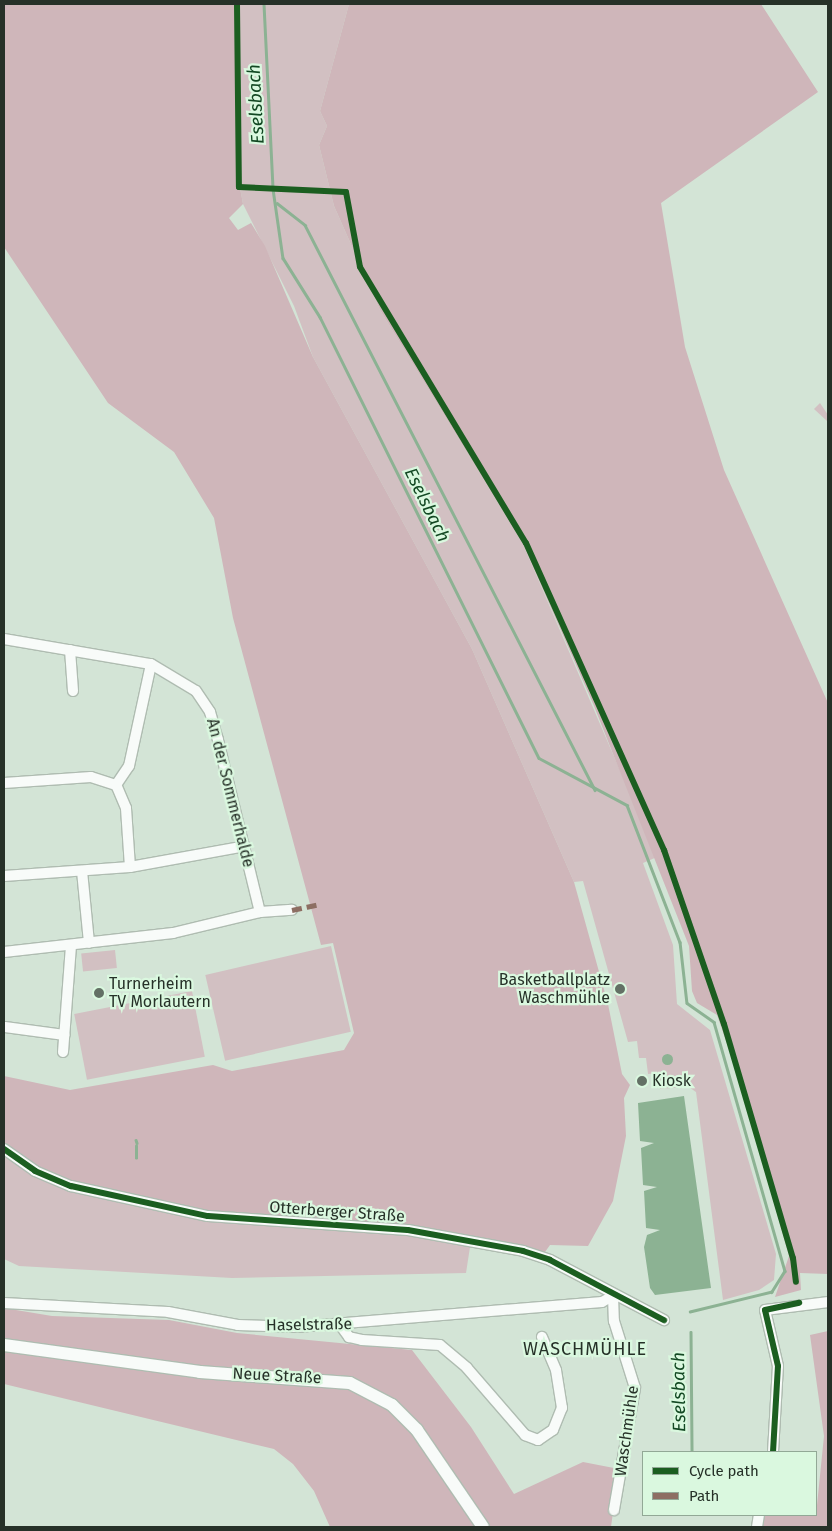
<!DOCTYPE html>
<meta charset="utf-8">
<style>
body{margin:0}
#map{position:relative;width:832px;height:1531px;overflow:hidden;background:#d3e4d6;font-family:"Fira Sans",sans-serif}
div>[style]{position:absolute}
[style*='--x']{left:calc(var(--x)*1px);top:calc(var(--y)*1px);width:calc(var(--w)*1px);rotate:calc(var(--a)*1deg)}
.green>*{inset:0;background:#d2c0c2;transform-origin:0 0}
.forest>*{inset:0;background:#cfb6ba}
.water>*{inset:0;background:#8cb293}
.round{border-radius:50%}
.stream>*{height:2.5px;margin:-1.25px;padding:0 1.25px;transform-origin:1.25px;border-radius:1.25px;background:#8cb293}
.roads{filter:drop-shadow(1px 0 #afbcb1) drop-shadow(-1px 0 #afbcb1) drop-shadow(0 1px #afbcb1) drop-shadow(0 -1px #afbcb1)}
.minor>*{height:10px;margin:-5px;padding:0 5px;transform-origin:5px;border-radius:5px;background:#f8fbf9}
.major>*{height:12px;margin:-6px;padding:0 6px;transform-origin:6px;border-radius:6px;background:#f8fbf9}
.quiet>*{height:5px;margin-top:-2.5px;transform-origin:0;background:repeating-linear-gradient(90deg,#8d6e63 0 10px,transparent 0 15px)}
.cycleway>*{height:6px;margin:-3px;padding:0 3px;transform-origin:3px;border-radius:3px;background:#1b5e20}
.dots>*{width:14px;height:14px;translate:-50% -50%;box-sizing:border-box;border:2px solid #daf8df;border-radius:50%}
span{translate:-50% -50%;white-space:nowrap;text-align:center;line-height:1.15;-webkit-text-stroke:4.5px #daf8df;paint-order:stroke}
.street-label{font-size:16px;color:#263128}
.poi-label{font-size:16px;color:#263128}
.right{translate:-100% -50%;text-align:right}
.left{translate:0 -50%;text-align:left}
.water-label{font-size:18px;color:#134823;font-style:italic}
.neighbourhood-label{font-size:18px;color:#263128;letter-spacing:1px}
.frame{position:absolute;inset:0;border:5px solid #263128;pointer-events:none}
.legend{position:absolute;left:642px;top:1451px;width:175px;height:65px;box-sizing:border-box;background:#daf8df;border:1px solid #92a896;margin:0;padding:6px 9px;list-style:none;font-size:15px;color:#263128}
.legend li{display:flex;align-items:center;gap:10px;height:25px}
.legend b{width:25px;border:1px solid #92a896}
</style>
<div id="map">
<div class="green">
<div style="clip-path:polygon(237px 4px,349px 4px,320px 111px,327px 126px,319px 145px,334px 206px,380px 310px,523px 544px,657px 857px,643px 863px,673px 945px,677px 1004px,710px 1030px,776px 1254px,774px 1280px,759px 1290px,723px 1300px,696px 1092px,683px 1083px,683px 1087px,660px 1089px,658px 1073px,648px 1074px,646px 1058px,639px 1058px,637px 1041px,628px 1042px,583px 881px,574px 882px,472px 649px,313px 357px,294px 306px,243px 204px,236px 166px,241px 105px)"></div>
<div style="clip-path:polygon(820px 403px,828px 415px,827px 421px,814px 409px)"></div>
<div style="left:331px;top:946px;width:88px;height:129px;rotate:77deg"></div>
<div style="left:115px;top:950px;width:18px;height:34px;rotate:84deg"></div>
<div style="left:192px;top:991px;width:67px;height:120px;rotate:79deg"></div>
<div style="clip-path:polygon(4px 1149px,408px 1230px,470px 1247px,466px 1273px,232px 1278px,19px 1266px,4px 1259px)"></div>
</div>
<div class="forest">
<div style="clip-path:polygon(4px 4px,237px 4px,241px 105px,236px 166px,243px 204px,229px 218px,238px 230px,251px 223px,265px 246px,313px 357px,472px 649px,574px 882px,608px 1004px,622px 1074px,630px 1085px,624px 1098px,626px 1136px,613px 1201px,588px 1246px,550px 1245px,545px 1252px,476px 1239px,240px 1220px,71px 1186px,4px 1149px,4px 1076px,70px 1090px,213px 1065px,232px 1071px,344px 1050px,354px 1033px,333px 943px,321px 945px,233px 618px,214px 518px,174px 452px,108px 403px,4px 247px)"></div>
<div style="clip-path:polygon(349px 4px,761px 4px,818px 92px,661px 203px,685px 347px,724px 470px,828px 703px,828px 1274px,800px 1273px,801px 1290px,775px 1297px,789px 1256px,738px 1075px,717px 1015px,697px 1003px,692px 991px,689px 946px,594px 706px,523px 544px,380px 310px,334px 206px,319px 145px,327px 126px,320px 111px)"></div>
<div style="clip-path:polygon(4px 1308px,52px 1316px,169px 1320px,237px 1333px,412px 1350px,471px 1427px,514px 1494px,583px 1462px,619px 1469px,611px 1527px,330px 1527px,314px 1491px,293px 1464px,274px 1449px,4px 1384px)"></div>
<div style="clip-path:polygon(828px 1331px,828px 1527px,761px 1527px,763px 1515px,816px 1515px,824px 1436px,810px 1335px)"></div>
</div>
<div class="water">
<div class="round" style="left:661.5px;top:1053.5px;width:11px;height:11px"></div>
<div style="clip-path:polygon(684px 1096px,711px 1288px,655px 1295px,650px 1288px,644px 1247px,647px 1235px,660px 1230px,646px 1228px,644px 1191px,657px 1187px,643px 1185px,641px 1148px,654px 1143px,640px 1141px,638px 1103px)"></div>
</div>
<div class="stream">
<div style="--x:264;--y:4;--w:185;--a:87.2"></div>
<div style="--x:273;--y:189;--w:70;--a:81.8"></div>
<div style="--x:283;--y:258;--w:70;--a:57.9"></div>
<div style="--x:320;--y:317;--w:492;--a:63.6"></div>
<div style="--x:539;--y:758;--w:100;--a:28.1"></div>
<div style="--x:627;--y:805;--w:147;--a:68.9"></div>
<div style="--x:680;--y:942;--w:61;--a:83.5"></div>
<div style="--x:687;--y:1003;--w:33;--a:35"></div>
<div style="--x:714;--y:1022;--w:259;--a:74.1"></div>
<div style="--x:785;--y:1271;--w:25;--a:122"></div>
<div style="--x:772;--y:1292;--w:84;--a:166.3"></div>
<div style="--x:277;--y:203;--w:36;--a:38"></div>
<div style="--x:305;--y:225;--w:635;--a:62.83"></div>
<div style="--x:136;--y:1140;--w:3;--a:72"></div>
<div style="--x:136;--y:1158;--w:12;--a:-90"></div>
<div style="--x:691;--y:1332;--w:120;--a:89.5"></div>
</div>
<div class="roads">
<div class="minor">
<div style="--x:4;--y:639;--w:149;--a:9.7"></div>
<div style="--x:151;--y:664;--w:52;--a:31"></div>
<div style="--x:196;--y:691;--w:25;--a:56"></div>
<div style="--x:210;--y:712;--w:29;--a:74"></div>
<div style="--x:218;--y:740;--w:177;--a:76.3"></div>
<div style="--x:70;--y:650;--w:41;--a:85.8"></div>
<div style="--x:4;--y:783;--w:87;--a:-3.9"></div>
<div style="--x:91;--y:777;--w:26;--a:18"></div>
<div style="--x:130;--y:867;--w:59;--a:-93.9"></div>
<div style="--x:126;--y:808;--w:25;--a:-113"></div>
<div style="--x:116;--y:785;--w:23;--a:-56"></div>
<div style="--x:129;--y:766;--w:104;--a:-77.8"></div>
<div style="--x:82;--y:871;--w:72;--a:84.4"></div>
<div style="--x:4;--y:876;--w:126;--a:-4.1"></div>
<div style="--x:130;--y:867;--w:117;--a:-10.3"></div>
<div style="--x:4;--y:952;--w:170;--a:-6.4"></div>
<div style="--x:173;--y:933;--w:89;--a:-13.6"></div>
<div style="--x:260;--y:912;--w:32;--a:-4"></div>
<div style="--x:5;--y:1027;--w:60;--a:7.7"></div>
<div style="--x:63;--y:1052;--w:106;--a:-85.7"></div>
<div style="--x:4;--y:1149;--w:38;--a:35"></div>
<div style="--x:35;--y:1171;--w:39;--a:23"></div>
<div style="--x:71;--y:1186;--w:140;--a:12.4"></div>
<div style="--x:208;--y:1216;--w:200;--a:4"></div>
<div style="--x:408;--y:1230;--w:117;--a:10.3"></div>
<div style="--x:523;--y:1251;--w:28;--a:18"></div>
<div style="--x:550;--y:1260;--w:129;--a:27.8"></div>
<div style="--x:613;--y:1296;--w:25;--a:88"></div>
<div style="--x:614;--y:1321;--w:70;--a:72.6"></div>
<div style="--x:635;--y:1388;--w:124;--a:99.8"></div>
<div style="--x:4;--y:1303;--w:164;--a:3.1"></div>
<div style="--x:168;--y:1312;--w:71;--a:10.5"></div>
<div style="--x:238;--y:1325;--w:59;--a:1.9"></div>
<div style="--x:297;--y:1327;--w:306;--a:-4.7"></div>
<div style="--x:602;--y:1302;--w:13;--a:-29"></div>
<div style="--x:341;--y:1326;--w:14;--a:54"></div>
<div style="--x:349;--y:1337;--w:13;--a:13"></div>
<div style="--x:362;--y:1340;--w:78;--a:3.7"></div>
<div style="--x:440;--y:1345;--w:35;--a:40"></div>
<div style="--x:467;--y:1368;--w:89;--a:49.1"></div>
<div style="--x:525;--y:1435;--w:14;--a:21"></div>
<div style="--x:538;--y:1440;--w:18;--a:-34"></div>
<div style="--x:553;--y:1430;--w:24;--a:-68"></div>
<div style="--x:562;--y:1408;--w:38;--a:-99"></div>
<div style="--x:556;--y:1370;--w:36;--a:-113"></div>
<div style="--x:773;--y:1452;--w:86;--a:-86.7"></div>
<div style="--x:778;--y:1366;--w:57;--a:-103.1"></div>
<div style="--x:765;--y:1310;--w:64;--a:-7.2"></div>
<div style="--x:757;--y:1527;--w:12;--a:-81"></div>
</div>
<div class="major">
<div style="--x:4;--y:1345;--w:198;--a:7.8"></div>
<div style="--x:200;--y:1372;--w:150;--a:4.2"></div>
<div style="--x:350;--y:1383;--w:47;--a:27.6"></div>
<div style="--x:392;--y:1405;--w:35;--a:45"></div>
<div style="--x:417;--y:1430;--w:117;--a:55.8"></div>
</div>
</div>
<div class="quiet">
<div style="--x:292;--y:910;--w:30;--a:-12"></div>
</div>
<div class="cycleway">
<div style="--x:237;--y:4;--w:183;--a:89.4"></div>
<div style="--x:239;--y:187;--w:107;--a:2.7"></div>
<div style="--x:346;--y:192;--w:76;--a:79.4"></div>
<div style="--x:360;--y:267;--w:322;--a:59"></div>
<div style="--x:526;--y:543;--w:337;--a:65.8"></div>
<div style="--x:664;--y:850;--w:184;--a:71"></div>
<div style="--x:724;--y:1024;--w:244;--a:73.6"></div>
<div style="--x:793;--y:1258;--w:24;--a:83"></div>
<div style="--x:4;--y:1149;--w:38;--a:35"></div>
<div style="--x:35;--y:1171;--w:39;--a:23"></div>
<div style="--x:71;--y:1186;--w:140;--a:12.4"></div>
<div style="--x:208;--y:1216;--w:200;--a:4"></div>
<div style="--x:408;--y:1230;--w:117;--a:10.3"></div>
<div style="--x:523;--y:1251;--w:28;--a:18"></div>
<div style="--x:550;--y:1260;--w:129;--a:27.8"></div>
<div style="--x:773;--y:1452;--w:86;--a:-86.7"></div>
<div style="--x:778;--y:1366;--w:57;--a:-103.1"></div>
<div style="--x:765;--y:1310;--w:35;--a:-12"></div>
</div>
<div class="dots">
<div style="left:620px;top:989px;background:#637065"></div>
<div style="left:99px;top:993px;background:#637065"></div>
<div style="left:642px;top:1081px;background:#637065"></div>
</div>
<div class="street-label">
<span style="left:230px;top:793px;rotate:76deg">An der Sommerhalde</span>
<span style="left:337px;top:1212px;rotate:4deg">Otterberger Straße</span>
<span style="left:309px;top:1325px;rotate:-1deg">Haselstraße</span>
<span style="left:277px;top:1376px;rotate:3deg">Neue Straße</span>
<span style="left:627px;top:1431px;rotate:-82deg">Waschmühle</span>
</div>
<div class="poi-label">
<span class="right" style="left:610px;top:989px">Basketballplatz<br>Waschmühle</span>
<span class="left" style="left:109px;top:993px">Turnerheim<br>TV Morlautern</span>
<span class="left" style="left:652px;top:1081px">Kiosk</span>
</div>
<div class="water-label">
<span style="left:256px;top:104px;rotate:-93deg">Eselsbach</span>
<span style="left:427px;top:505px;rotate:64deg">Eselsbach</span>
<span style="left:679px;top:1392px;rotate:-91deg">Eselsbach</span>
</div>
<div class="neighbourhood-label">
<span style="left:585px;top:1349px">WASCHMÜHLE</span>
</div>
<div class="frame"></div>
<ul class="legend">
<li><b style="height:6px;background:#1b5e20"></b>Cycle path</li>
<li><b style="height:6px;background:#8d6e63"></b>Path</li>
</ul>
</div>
